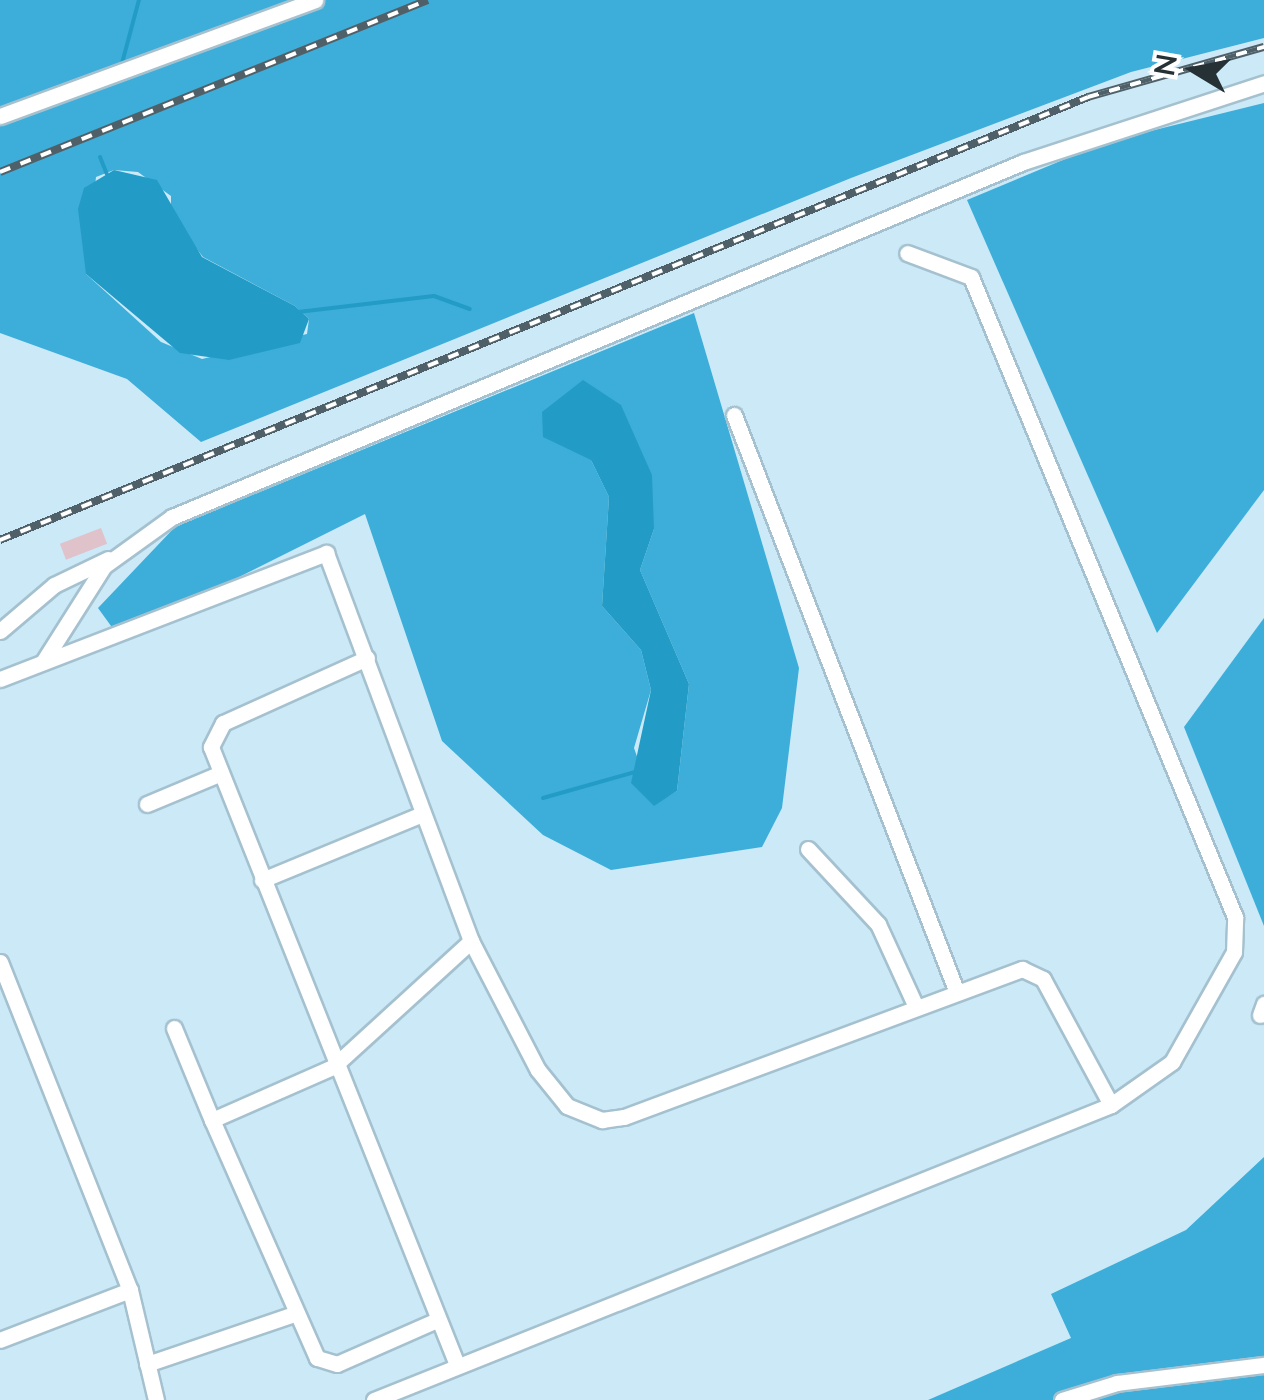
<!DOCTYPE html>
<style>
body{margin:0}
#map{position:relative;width:1264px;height:1400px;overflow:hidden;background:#cbe9f7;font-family:Lato,sans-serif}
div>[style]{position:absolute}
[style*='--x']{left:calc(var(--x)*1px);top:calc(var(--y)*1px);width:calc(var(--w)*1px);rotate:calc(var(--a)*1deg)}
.forest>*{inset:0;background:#3caed9}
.water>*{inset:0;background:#229cc6}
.stream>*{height:4px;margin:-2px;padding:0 2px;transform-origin:2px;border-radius:2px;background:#229cc6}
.building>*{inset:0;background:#e0c2cb;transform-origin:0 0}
.roads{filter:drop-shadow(2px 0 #a5c1cf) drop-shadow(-2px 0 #a5c1cf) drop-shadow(0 2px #a5c1cf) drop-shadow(0 -2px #a5c1cf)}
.minor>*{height:15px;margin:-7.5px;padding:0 7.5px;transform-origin:7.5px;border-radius:7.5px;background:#fff}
.rail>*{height:8px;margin-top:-4px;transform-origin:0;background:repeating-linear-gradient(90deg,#fff 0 11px,#506068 0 22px);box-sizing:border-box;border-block:2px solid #506068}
span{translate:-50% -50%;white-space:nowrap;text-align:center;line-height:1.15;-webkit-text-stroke:9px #fff;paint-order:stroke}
.north{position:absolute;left:1144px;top:20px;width:100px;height:100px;-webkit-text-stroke:8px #fff;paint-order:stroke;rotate:280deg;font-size:28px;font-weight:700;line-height:40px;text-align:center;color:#263136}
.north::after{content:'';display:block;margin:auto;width:35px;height:45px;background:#263136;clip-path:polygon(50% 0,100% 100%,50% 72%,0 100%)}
</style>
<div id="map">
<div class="forest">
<div style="clip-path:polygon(evenodd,0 0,1264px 0,1264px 38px,1131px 72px,851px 178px,201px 442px,127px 379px,0 333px,0 0,114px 170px,138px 172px,171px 196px,171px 215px,203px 257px,295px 306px,309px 319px,307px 334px,202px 359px,161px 342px,86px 274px,96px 177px,114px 170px)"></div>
<div style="clip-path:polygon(1264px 103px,1264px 490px,1157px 633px,967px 200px,1106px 142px)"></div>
<div style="clip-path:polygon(evenodd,694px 313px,799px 668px,782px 808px,762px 847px,611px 870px,543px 835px,442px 741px,365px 514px,119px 637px,98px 608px,175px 527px,694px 313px,591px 460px,654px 529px,640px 570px,689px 684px,677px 791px,654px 805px,634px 748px,651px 690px,641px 650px,602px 606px,609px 497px,591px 460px)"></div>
<div style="clip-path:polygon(1264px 618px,1264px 926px,1184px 727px)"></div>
<div style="clip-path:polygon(1264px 1157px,1264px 1400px,928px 1400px,1071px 1338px,1051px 1294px,1186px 1230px)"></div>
</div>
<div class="water">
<div style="clip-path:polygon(114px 170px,157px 180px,202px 257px,295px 306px,309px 319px,300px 343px,229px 360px,180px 353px,86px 274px,78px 209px,84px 188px)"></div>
<div style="clip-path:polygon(583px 380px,621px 405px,652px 475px,654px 529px,640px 570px,689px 684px,677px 791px,654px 806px,631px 783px,651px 690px,641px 650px,602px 606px,609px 497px,591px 460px,543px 437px,542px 412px)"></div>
</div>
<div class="stream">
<div style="--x:121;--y:67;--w:69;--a:-75"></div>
<div style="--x:100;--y:157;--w:18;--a:68"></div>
<div style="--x:298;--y:312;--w:137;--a:-6.7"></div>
<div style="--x:434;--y:296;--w:38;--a:20"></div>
<div style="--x:543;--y:798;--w:96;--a:-15.8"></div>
</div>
<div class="building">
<div style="left:101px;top:528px;width:17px;height:44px;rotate:69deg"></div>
</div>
<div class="roads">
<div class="minor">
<div style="--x:0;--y:116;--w:336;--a:-20.2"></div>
<div style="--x:734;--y:415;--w:616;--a:68.89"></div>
<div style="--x:0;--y:631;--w:71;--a:-40.4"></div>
<div style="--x:54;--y:585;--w:60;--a:-25.7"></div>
<div style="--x:367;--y:658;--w:158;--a:155.7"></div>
<div style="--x:223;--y:723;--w:27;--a:117"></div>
<div style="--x:211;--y:747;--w:665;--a:68.29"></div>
<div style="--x:43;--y:662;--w:114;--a:-57.6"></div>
<div style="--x:104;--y:566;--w:84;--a:-35.8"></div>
<div style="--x:172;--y:517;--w:922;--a:-22.64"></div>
<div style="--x:1023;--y:162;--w:254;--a:-18.1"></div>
<div style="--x:0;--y:679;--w:350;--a:-21.1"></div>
<div style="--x:326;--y:553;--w:414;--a:69.5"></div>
<div style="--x:471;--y:941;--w:145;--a:62.6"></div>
<div style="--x:538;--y:1070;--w:46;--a:51.1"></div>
<div style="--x:567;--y:1106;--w:38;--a:22"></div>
<div style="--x:602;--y:1120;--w:22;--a:-8"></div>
<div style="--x:624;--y:1117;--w:425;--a:-20.4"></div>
<div style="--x:1022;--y:969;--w:23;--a:25"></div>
<div style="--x:1043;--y:979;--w:143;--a:61.6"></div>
<div style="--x:147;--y:804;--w:80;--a:-22.7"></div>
<div style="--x:808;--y:849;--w:103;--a:47"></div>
<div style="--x:878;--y:924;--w:89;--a:65.4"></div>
<div style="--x:262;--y:880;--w:173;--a:-22.4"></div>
<div style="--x:0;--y:962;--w:353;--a:68.4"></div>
<div style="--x:130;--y:1290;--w:139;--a:159"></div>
<div style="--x:1260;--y:1015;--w:12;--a:-70"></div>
<div style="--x:174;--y:1028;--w:100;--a:67.6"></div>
<div style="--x:130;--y:1290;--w:113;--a:76.7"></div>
<div style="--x:437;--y:1320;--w:109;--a:156.3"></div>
<div style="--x:337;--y:1364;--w:21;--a:-163"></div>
<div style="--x:317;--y:1358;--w:260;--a:-113.8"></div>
<div style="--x:212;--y:1120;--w:132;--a:-23.7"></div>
<div style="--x:333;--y:1067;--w:187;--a:-42.4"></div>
<div style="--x:147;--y:1364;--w:155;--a:-18.8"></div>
<div style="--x:374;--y:1400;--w:794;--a:-21.81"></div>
<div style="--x:1111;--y:1105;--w:75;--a:-35.2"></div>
<div style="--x:1172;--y:1062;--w:126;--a:-60.6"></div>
<div style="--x:1234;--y:952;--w:35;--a:-88"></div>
<div style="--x:1235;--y:917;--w:692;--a:-112.42"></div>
<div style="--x:971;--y:277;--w:68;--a:-159.4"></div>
<div style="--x:1062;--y:1400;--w:58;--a:-17.2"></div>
<div style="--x:1117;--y:1383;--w:148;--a:-7"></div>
</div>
</div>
<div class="rail">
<div style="--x:0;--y:172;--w:461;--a:-21.9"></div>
<div style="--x:0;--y:540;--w:1175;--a:-22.15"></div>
<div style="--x:1088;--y:97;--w:183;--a:-15.9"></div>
</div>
<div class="north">N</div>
</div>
